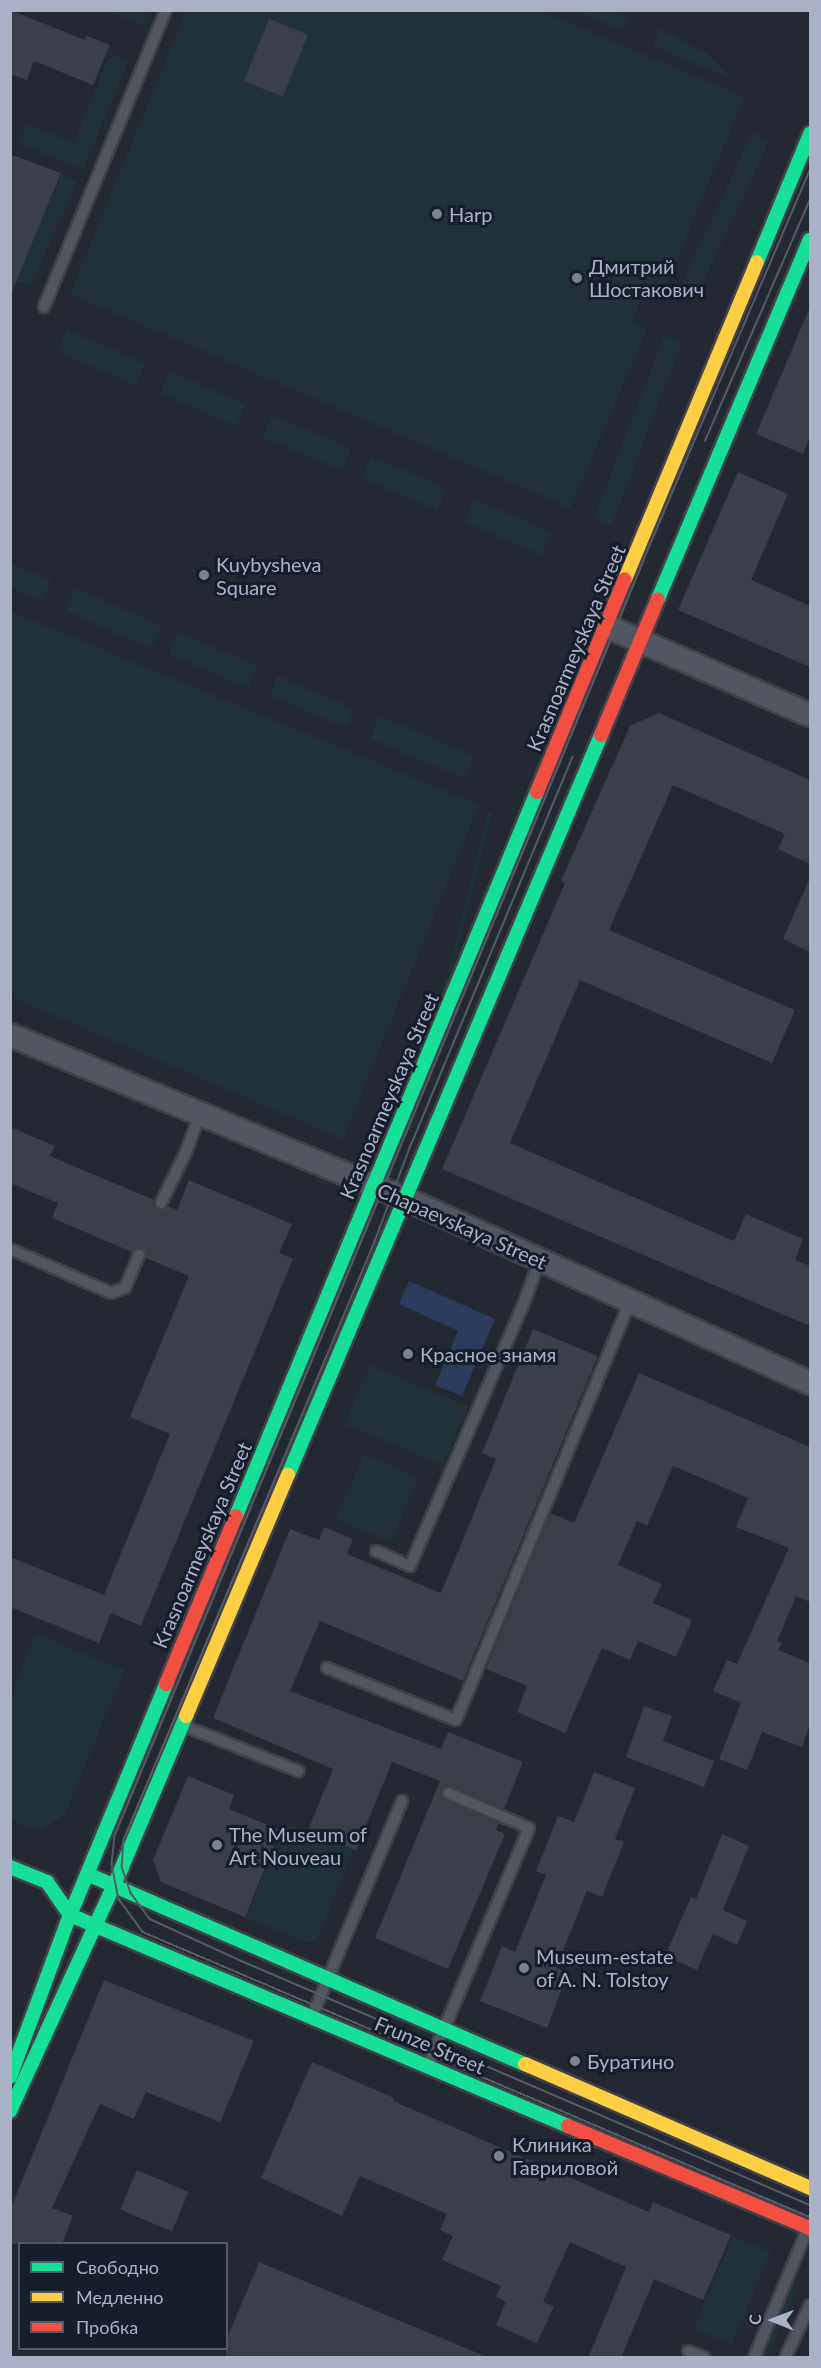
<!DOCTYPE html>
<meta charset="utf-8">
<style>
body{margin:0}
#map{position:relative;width:821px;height:2368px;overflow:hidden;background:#232832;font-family:Lato,sans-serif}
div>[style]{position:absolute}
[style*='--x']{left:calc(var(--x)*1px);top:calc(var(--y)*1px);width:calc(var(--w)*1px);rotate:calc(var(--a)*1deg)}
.green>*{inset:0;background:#203238;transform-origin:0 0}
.water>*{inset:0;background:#2b3b5b}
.building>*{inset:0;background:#3a3e48;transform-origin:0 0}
.roads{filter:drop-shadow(2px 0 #3f424a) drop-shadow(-2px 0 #3f424a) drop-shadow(0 2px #3f424a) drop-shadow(0 -2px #3f424a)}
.lane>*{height:10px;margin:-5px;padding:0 5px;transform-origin:5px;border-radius:5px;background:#525660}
.street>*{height:22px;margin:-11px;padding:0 11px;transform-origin:11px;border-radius:11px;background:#525660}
.fast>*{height:14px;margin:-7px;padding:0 7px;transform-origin:7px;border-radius:7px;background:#16e098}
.slow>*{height:14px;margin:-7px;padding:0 7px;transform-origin:7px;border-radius:7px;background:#ffcf43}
.jam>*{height:14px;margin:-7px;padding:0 7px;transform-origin:7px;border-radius:7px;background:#f24e42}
.tram>*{height:1.5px;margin:-0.75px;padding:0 0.75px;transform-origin:0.75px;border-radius:0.75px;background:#565a64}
.dots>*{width:16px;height:16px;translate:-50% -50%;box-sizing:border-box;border:3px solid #161e2c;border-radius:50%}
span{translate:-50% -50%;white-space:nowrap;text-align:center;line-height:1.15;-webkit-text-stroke:6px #161e2c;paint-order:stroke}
.poi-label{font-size:20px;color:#aab2c6}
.left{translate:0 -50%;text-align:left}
.street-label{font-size:20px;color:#aab2c6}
.frame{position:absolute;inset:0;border:12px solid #aab2c6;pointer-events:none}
.legend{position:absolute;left:18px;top:2242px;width:210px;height:108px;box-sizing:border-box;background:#161e2c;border:2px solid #51596a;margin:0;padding:8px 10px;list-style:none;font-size:18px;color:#aab2c6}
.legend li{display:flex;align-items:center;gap:12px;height:30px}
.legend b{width:30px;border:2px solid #51596a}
.north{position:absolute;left:743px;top:2290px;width:60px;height:60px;-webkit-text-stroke:4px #161e2c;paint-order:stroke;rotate:271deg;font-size:16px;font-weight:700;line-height:24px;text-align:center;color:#aab2c6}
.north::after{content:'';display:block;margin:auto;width:21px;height:27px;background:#aab2c6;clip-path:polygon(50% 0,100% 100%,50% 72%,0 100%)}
</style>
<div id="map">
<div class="green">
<div style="clip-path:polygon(106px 11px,152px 10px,152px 11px,145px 27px)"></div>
<div style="clip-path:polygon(186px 11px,542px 11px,744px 97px,662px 296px,645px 290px,632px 322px,647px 329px,570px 508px,70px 294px)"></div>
<div style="clip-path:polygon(575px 11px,615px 11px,629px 16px,623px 31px)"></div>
<div style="clip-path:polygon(660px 29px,703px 51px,719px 64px,729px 78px,653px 46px)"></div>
<div style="clip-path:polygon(110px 54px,128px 62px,83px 170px,19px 143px,26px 124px,74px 143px)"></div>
<div style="left:752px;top:133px;width:19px;height:176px;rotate:25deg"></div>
<div style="left:62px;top:174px;width:17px;height:116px;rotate:24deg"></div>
<div style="left:67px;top:330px;width:85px;height:24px;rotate:23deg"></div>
<div style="left:664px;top:336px;width:19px;height:196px;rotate:21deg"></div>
<div style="left:170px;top:371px;width:83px;height:24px;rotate:24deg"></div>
<div style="left:272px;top:415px;width:86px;height:24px;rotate:23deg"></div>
<div style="left:371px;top:456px;width:82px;height:24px;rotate:23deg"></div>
<div style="left:474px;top:499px;width:84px;height:25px;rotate:23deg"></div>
<div style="clip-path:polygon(10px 563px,51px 580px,42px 601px,11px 588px)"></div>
<div style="left:76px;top:588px;width:93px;height:25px;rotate:24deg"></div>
<div style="clip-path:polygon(10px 611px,479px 805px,343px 1139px,11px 997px)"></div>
<div style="left:178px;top:632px;width:86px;height:24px;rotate:23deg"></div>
<div style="left:278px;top:676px;width:83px;height:21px;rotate:23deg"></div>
<div style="left:380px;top:716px;width:102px;height:25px;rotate:23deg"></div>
<div style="left:488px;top:811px;width:4px;height:330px;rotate:14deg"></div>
<div style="left:370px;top:1365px;width:106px;height:64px;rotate:23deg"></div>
<div style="left:364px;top:1454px;width:59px;height:71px;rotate:23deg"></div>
<div style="clip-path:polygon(36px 1634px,124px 1670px,65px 1815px,37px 1831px,10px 1820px,11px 1696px)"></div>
<div style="clip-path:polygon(285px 1822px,353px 1850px,317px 1939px,307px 1943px,246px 1918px)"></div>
<div style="left:733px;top:2236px;width:41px;height:101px;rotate:23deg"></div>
<div style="clip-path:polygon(794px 2282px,797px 2288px,768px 2357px,756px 2358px,787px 2283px)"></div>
</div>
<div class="water">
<div style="clip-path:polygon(409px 1281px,495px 1319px,462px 1396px,435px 1385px,458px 1331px,399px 1304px)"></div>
</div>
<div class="building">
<div style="clip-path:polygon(10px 10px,85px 40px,87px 36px,110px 45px,93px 85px,34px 61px,27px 80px,10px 74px)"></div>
<div style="left:269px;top:19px;width:42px;height:67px;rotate:22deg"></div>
<div style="clip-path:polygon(10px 154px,61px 173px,11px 294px,10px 294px)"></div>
<div style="clip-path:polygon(810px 307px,810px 437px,803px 454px,756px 434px)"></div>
<div style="clip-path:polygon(738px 472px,788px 494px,751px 580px,810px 606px,810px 667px,678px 610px)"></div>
<div style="clip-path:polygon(659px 713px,810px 780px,810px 864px,778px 849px,785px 834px,673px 785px,609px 930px,795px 1010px,772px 1063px,580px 980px,510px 1143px,734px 1241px,746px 1214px,803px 1239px,795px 1260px,810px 1266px,810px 1326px,442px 1169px,565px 883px,561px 881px,630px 726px)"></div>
<div style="clip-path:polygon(810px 878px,810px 952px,783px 939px)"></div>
<div style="clip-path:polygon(10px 1127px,55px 1146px,50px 1156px,154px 1200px,155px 1207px,158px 1210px,168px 1206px,177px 1210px,189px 1180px,292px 1224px,279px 1253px,293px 1259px,141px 1626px,111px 1613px,99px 1643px,10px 1607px,10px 1557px,104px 1595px,170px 1434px,130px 1417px,189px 1276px,146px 1258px,142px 1248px,138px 1248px,132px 1252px,52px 1218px,58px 1203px,10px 1183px)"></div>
<div style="clip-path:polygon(533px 1329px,598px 1356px,463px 1681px,320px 1621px,290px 1691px,441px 1749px,448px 1732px,523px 1762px,504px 1809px,451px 1786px,444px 1787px,441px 1791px,445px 1800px,499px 1823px,496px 1830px,505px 1834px,448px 1969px,375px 1938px,440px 1781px,392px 1762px,356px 1850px,308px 1830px,333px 1769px,213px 1718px,290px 1529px,319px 1540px,324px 1527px,353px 1539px,347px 1554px,441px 1593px,496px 1459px,482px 1453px)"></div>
<div style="clip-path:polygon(639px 1373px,810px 1447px,810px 1602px,796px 1596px,777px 1641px,782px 1643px,778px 1650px,810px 1663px,810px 1725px,802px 1747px,762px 1732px,747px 1770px,719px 1759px,741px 1703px,713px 1691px,727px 1660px,737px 1664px,789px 1548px,736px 1527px,748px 1498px,673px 1466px,647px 1526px,637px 1521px,618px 1565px,662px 1584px,653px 1603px,692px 1620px,676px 1657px,638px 1641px,630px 1660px,602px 1648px,565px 1733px,517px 1712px,527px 1686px,486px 1669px,550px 1513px,574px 1523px)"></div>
<div style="clip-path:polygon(644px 1706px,672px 1716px,663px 1741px,714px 1761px,704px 1787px,626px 1757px)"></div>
<div style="clip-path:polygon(594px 1772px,635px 1788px,615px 1839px,624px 1842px,602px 1897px,587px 1891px,556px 1968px,568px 1973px,547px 2028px,480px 2001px,502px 1946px,515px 1952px,546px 1875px,536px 1871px,558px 1816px,574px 1822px)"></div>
<div style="clip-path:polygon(188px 1776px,234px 1795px,229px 1809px,280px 1830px,245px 1917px,161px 1882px,153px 1860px)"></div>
<div style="clip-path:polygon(722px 1834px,749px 1846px,723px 1910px,747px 1921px,737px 1945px,713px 1934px,697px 1970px,665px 1956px,691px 1897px,696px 1899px)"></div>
<div style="clip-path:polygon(104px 1980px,254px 2041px,220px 2122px,146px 2092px,134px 2119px,100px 2104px,52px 2208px,73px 2216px,62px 2244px,10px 2244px,10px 2210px)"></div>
<div style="clip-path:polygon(312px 2062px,394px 2098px,393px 2101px,649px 2212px,653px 2202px,731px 2235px,703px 2300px,654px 2279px,621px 2358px,588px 2358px,626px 2267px,570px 2242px,543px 2302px,554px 2306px,537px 2343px,496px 2325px,506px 2302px,496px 2297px,501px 2286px,442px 2260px,453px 2236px,440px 2230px,447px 2214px,360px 2176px,342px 2216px,261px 2178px)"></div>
<div style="left:137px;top:2170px;width:56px;height:43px;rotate:23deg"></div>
<div style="clip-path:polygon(259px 2262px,487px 2357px,487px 2358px,226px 2358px,226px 2341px)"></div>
</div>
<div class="roads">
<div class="lane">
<div style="--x:44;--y:307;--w:321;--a:-67.7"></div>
<div style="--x:161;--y:1203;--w:57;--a:-63.9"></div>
<div style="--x:186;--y:1152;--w:40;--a:-69.8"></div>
<div style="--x:10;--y:1249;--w:110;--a:23.5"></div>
<div style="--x:111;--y:1293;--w:15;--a:-20"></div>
<div style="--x:125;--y:1288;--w:36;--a:-67"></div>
<div style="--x:376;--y:1551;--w:37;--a:24"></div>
<div style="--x:410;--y:1566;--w:279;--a:-66.6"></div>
<div style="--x:521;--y:1310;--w:53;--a:-69.2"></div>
<div style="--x:327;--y:1668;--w:139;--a:22"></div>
<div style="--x:456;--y:1720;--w:454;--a:-67.4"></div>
<div style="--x:184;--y:1726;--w:123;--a:21.5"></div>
<div style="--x:313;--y:2014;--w:231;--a:-67.3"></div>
<div style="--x:429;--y:2064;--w:256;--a:-67"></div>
<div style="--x:529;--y:1828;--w:88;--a:-156.6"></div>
<div style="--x:688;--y:2351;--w:18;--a:22"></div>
<div style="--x:754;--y:2358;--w:139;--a:-67.5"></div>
<div style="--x:785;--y:2358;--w:59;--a:-64.7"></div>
</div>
<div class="street">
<div style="--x:606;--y:626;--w:223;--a:23.6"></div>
<div style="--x:10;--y:1035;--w:426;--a:22.5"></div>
<div style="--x:404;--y:1198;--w:446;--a:24.5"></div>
</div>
<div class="fast">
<div style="--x:757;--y:262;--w:139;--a:-67.5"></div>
<div style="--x:658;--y:599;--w:390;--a:-67.1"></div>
<div style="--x:288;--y:1475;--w:803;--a:-67.07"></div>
<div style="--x:236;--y:1516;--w:784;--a:-67.43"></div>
<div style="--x:10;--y:1867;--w:40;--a:22"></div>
<div style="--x:47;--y:1882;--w:40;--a:55.1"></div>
<div style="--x:70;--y:1915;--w:541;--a:22.96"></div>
<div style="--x:94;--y:1877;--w:470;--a:23.5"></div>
<div style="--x:10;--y:2077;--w:173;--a:-69.7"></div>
<div style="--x:70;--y:1915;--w:250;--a:-67.4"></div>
<div style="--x:10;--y:2111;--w:268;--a:-65.3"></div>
<div style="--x:122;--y:1867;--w:164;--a:-67"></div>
</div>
<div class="slow">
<div style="--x:625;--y:579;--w:343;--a:-67.4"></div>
<div style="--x:186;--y:1716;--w:262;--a:-67.1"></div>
<div style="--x:525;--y:2064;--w:311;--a:23.5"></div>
</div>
<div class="jam">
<div style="--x:601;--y:735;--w:147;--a:-67.3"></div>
<div style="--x:537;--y:792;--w:230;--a:-67.6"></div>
<div style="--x:166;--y:1684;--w:182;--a:-67.4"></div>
<div style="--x:568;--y:2126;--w:263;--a:22.9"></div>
</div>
</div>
<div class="tram">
<div style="--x:810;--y:171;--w:424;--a:113.1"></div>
<div style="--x:644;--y:561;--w:1380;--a:112.53"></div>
<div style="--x:115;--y:1836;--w:28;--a:96"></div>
<div style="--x:112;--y:1864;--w:36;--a:79"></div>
<div style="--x:119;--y:1899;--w:41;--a:54"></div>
<div style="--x:143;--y:1932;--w:725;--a:23.14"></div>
<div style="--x:705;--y:441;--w:264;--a:-66.5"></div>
<div style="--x:573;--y:757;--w:418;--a:112.6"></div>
<div style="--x:412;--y:1143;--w:106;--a:110.5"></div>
<div style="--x:375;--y:1242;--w:649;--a:112.77"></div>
<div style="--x:124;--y:1840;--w:27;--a:94"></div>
<div style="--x:122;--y:1867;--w:28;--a:71"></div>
<div style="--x:131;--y:1893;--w:32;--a:54"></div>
<div style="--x:150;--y:1919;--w:103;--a:24.6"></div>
<div style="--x:244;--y:1962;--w:616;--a:23.24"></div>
</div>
<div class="dots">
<div style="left:437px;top:214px;background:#7b8292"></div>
<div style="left:577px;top:278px;background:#7b8292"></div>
<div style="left:204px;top:575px;background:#7b8292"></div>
<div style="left:408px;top:1354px;background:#7b8292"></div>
<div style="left:217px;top:1845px;background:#7b8292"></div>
<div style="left:524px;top:1968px;background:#7b8292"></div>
<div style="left:575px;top:2061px;background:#7b8292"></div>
<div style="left:499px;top:2156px;background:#7b8292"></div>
</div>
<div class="poi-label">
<span class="left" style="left:449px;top:214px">Harp</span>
<span class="left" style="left:589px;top:278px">Дмитрий<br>Шостакович</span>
<span class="left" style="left:216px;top:576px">Kuybysheva<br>Square</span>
<span class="left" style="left:420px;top:1354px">Красное знамя</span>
<span class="left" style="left:229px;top:1846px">The Museum of<br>Art Nouveau</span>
<span class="left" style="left:536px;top:1968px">Museum-estate<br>of A. N. Tolstoy</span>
<span class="left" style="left:587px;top:2061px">Буратино</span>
<span class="left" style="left:512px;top:2156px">Клиника<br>Гавриловой</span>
</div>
<div class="street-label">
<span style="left:576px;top:648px;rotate:-67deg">Krasnoarmeyskaya Street</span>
<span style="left:389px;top:1096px;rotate:-67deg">Krasnoarmeyskaya Street</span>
<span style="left:462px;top:1226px;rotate:24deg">Chapaevskaya Street</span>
<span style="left:202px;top:1545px;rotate:-67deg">Krasnoarmeyskaya Street</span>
<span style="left:430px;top:2045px;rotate:23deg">Frunze Street</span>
</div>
<div class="frame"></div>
<ul class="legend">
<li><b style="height:8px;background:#16e098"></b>Свободно</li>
<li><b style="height:8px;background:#ffcf43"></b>Медленно</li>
<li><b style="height:8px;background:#f24e42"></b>Пробка</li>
</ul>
<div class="north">С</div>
</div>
